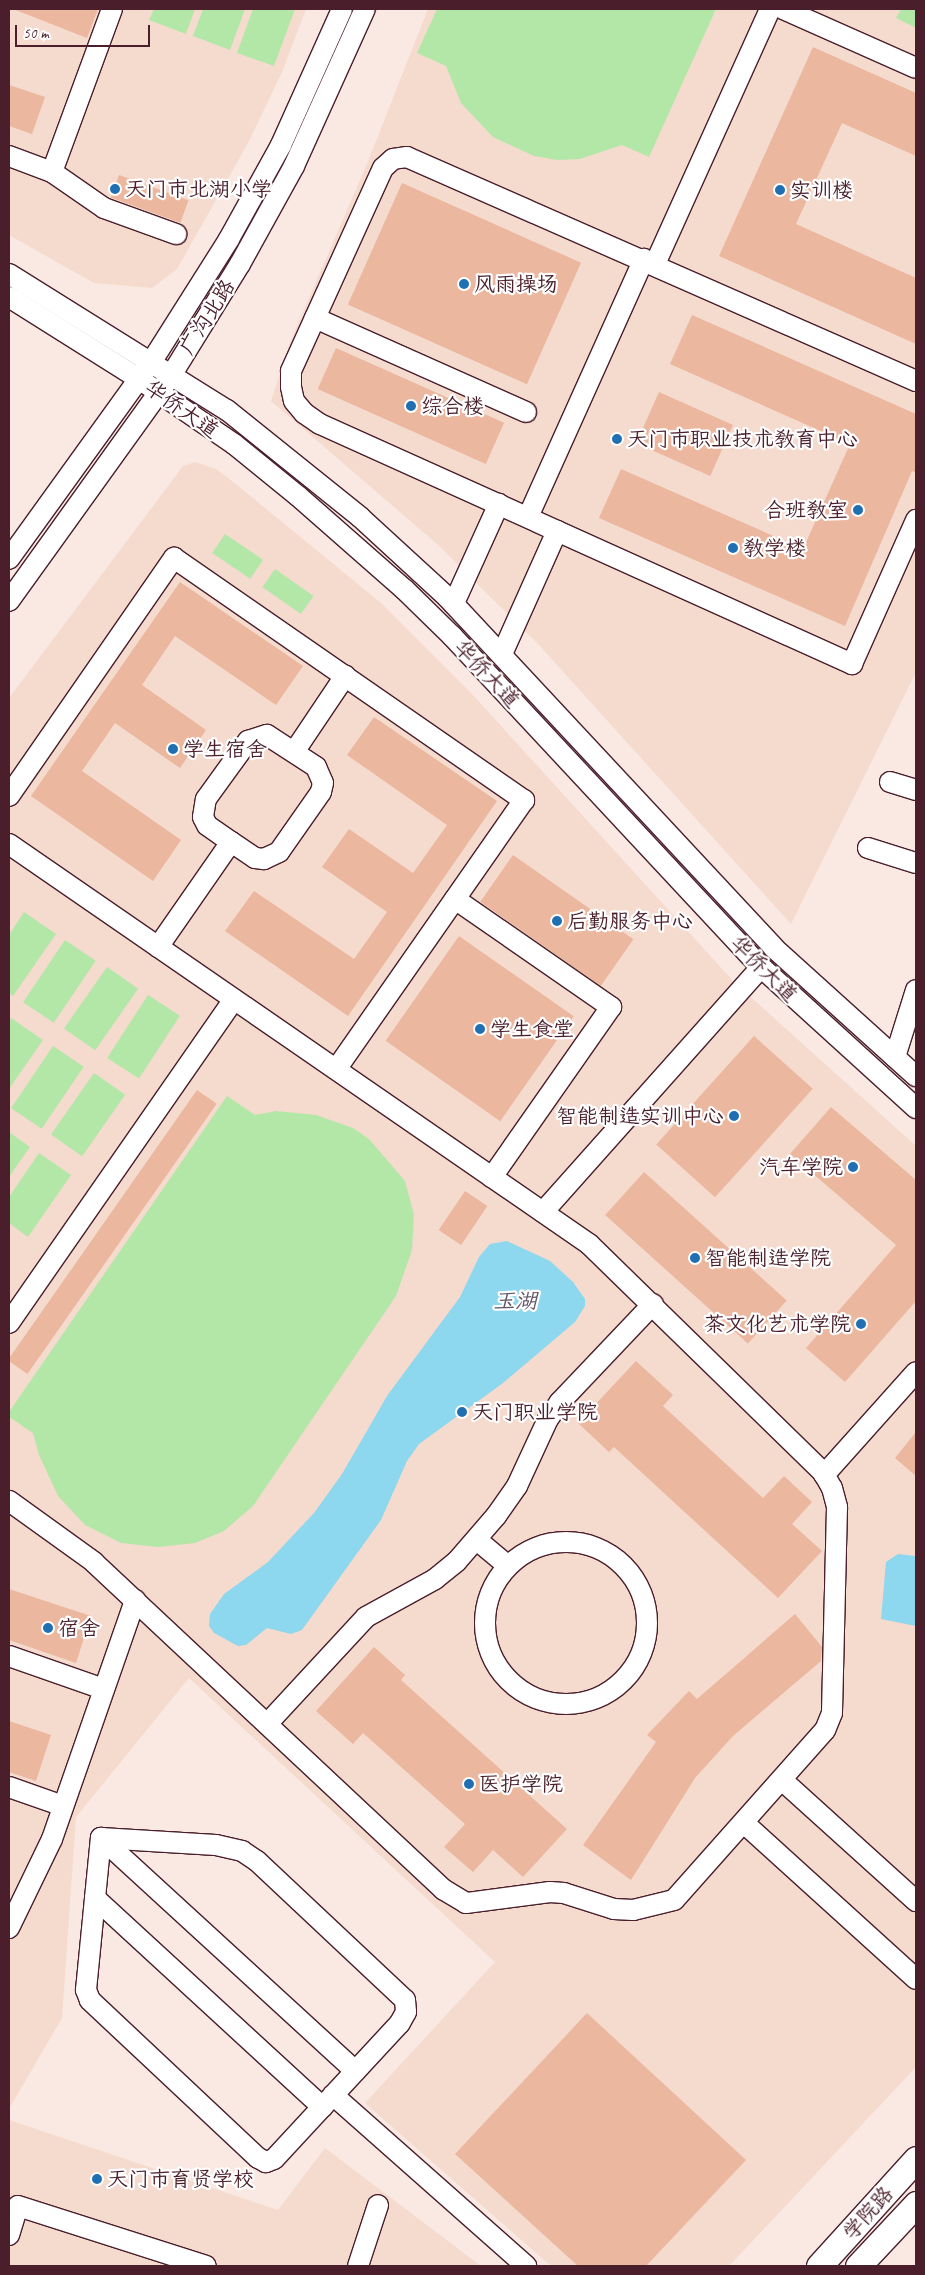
<!DOCTYPE html>
<meta charset="utf-8">
<style>
body{margin:0}
#map{position:relative;width:925px;height:2275px;overflow:hidden;background:#f9e9e2;font-family:Caveat,"LXGW WenKai TC",sans-serif}
div>[style]{position:absolute}
[style*='--x']{left:calc(var(--x)*1px);top:calc(var(--y)*1px);width:calc(var(--w)*1px);rotate:calc(var(--a)*1deg)}
.built>*{inset:0;background:#f5dace}
.green>*{inset:0;background:#b3e7a8;transform-origin:0 0}
.water>*{inset:0;background:#8dd7ef}
.building>*{inset:0;background:#ebb79e;transform-origin:0 0}
.roads{filter:drop-shadow(1px 0 #4a1f2b) drop-shadow(-1px 0 #4a1f2b) drop-shadow(0 1px #4a1f2b) drop-shadow(0 -1px #4a1f2b)}
.minor>*{height:20px;margin:-10px;padding:0 10px;transform-origin:10px;border-radius:10px;background:#fff}
.minor>.ring{margin:-10px;padding:0;box-sizing:content-box;background:none;border:20px solid #fff;border-radius:50%}
.major>*{height:25px;margin:-12.5px;padding:0 12.5px;transform-origin:12.5px;border-radius:12.5px;background:#fff}
.dots>*{width:14px;height:14px;translate:-50% -50%;box-sizing:border-box;border:2px solid #fff;border-radius:50%}
span{translate:-50% -50%;white-space:nowrap;text-align:center;line-height:1.15;-webkit-text-stroke:4.5px #fff;paint-order:stroke}
.poi-label{font-size:21px;color:#4a1f2b}
.left{translate:0 -50%;text-align:left}
.right{translate:-100% -50%;text-align:right}
.street-label{font-size:21px;color:#4a1f2b}
.water-label{font-size:22px;color:#5e5666;font-style:italic}
.frame{position:absolute;inset:0;border:10px solid #4a1f2b;pointer-events:none}
.scale{position:absolute;left:15px;top:25px;width:135px;height:22px;box-sizing:border-box;border:2px solid #4a1f2b;border-top:0;padding-left:6px;font-size:15px;line-height:18px;white-space:nowrap;color:#4a1f2b;-webkit-text-stroke:4px #fff;paint-order:stroke}
</style>
<div id="map">
<div class="built">
<div style="clip-path:polygon(9px 9px,306px 9px,282px 72px,248px 143px,177px 269px,152px 288px,94px 283px,9px 235px)"></div>
<div style="clip-path:polygon(428px 9px,916px 9px,916px 672px,791px 924px,539px 645px,437px 544px,271px 401px,291px 340px,367px 164px)"></div>
<div style="clip-path:polygon(195px 462px,216px 469px,237px 485px,381px 603px,471px 693px,734px 982px,916px 1146px,916px 2067px,729px 2266px,551px 2266px,365px 2103px,495px 1962px,189px 1678px,76px 1817px,62px 2018px,9px 2109px,9px 698px,183px 466px)"></div>
<div style="clip-path:polygon(9px 2120px,278px 2210px,325px 2148px,481px 2266px,9px 2266px)"></div>
</div>
<div class="green">
<div style="clip-path:polygon(154px 9px,195px 9px,186px 34px,149px 20px)"></div>
<div style="clip-path:polygon(203px 9px,245px 9px,230px 50px,193px 36px)"></div>
<div style="clip-path:polygon(253px 9px,295px 9px,274px 66px,237px 53px)"></div>
<div style="clip-path:polygon(437px 9px,716px 9px,649px 157px,622px 145px,580px 159px,557px 160px,534px 156px,493px 137px,461px 103px,446px 66px,417px 53px)"></div>
<div style="clip-path:polygon(901px 9px,916px 9px,916px 28px,896px 18px)"></div>
<div style="left:225px;top:534px;width:46px;height:23px;rotate:34deg"></div>
<div style="left:275px;top:569px;width:47px;height:22px;rotate:35deg"></div>
<div style="clip-path:polygon(24px 912px,56px 934px,13px 996px,9px 993px,9px 935px)"></div>
<div style="left:65px;top:940px;width:37px;height:75px;rotate:34deg"></div>
<div style="left:107px;top:967px;width:38px;height:75px;rotate:35deg"></div>
<div style="left:148px;top:995px;width:38px;height:75px;rotate:33deg"></div>
<div style="clip-path:polygon(11px 1018px,43px 1040px,9px 1089px,9px 1022px)"></div>
<div style="left:53px;top:1046px;width:37px;height:75px;rotate:34deg"></div>
<div style="left:94px;top:1073px;width:38px;height:75px;rotate:35deg"></div>
<div style="clip-path:polygon(227px 1096px,255px 1115px,276px 1111px,316px 1115px,353px 1128px,369px 1139px,405px 1181px,414px 1215px,412px 1250px,396px 1296px,253px 1506px,224px 1531px,195px 1543px,158px 1547px,121px 1543px,85px 1525px,58px 1496px,39px 1455px,33px 1433px,9px 1417px,9px 1412px)"></div>
<div style="clip-path:polygon(9px 1132px,30px 1147px,9px 1177px)"></div>
<div style="clip-path:polygon(39px 1153px,71px 1175px,28px 1237px,9px 1223px,9px 1197px)"></div>
</div>
<div class="water">
<div style="clip-path:polygon(507px 1241px,550px 1261px,573px 1282px,585px 1299px,585px 1306px,575px 1322px,503px 1383px,419px 1444px,407px 1461px,381px 1520px,302px 1630px,291px 1634px,267px 1628px,246px 1645px,238px 1646px,214px 1633px,209px 1626px,210px 1614px,224px 1594px,268px 1562px,314px 1513px,342px 1474px,387px 1396px,460px 1297px,479px 1257px,490px 1244px)"></div>
<div style="clip-path:polygon(898px 1554px,916px 1556px,916px 1626px,881px 1619px,886px 1562px)"></div>
</div>
<div class="building">
<div style="clip-path:polygon(13px 9px,98px 9px,87px 38px)"></div>
<div style="clip-path:polygon(813px 47px,916px 93px,916px 156px,842px 123px,796px 224px,916px 278px,916px 344px,719px 256px)"></div>
<div style="clip-path:polygon(9px 85px,45px 97px,32px 134px,9px 126px)"></div>
<div style="left:119px;top:175px;width:74px;height:24px;rotate:20deg"></div>
<div style="left:402px;top:183px;width:196px;height:133px;rotate:24deg"></div>
<div style="clip-path:polygon(692px 315px,916px 414px,916px 473px,912px 471px,845px 626px,599px 518px,621px 469px,803px 549px,850px 444px,670px 364px)"></div>
<div style="left:336px;top:348px;width:184px;height:45px;rotate:24deg"></div>
<div style="left:659px;top:392px;width:81px;height:56px;rotate:24deg"></div>
<div style="clip-path:polygon(180px 582px,303px 666px,276px 705px,175px 636px,142px 685px,206px 730px,180px 768px,115px 723px,82px 771px,181px 840px,153px 881px,31px 796px)"></div>
<div style="clip-path:polygon(374px 717px,497px 801px,348px 1016px,225px 931px,254px 891px,354px 959px,387px 912px,322px 867px,349px 829px,413px 873px,447px 825px,347px 755px)"></div>
<div style="left:513px;top:855px;width:147px;height:57px;rotate:35deg"></div>
<div style="left:459px;top:936px;width:140px;height:128px;rotate:35deg"></div>
<div style="left:754px;top:1036px;width:79px;height:146px;rotate:42deg"></div>
<div style="left:197px;top:1090px;width:24px;height:330px;rotate:35deg"></div>
<div style="clip-path:polygon(831px 1107px,916px 1180px,916px 1301px,845px 1382px,806px 1348px,896px 1245px,790px 1154px)"></div>
<div style="left:644px;top:1172px;width:192px;height:58px;rotate:42deg"></div>
<div style="left:465px;top:1191px;width:27px;height:47px;rotate:34deg"></div>
<div style="clip-path:polygon(636px 1361px,673px 1395px,663px 1406px,763px 1498px,784px 1476px,812px 1502px,792px 1524px,822px 1551px,778px 1598px,614px 1447px,609px 1452px,578px 1423px)"></div>
<div style="clip-path:polygon(916px 1432px,916px 1476px,895px 1458px)"></div>
<div style="clip-path:polygon(9px 1589px,91px 1616px,76px 1663px,9px 1640px)"></div>
<div style="clip-path:polygon(795px 1614px,822px 1647px,821px 1661px,733px 1736px,695px 1778px,631px 1880px,583px 1845px,656px 1742px,647px 1735px,689px 1691px,697px 1699px)"></div>
<div style="clip-path:polygon(374px 1647px,405px 1675px,401px 1680px,567px 1829px,523px 1877px,493px 1850px,473px 1872px,444px 1847px,465px 1824px,363px 1733px,353px 1744px,316px 1711px)"></div>
<div style="clip-path:polygon(9px 1721px,51px 1735px,36px 1781px,9px 1772px)"></div>
<div style="clip-path:polygon(587px 2013px,746px 2160px,646px 2266px,578px 2266px,455px 2154px)"></div>
</div>
<div class="roads">
<div class="minor">
<div style="--x:783;--y:9;--w:145;--a:23.9"></div>
<div style="--x:9;--y:156;--w:46;--a:20.4"></div>
<div style="--x:52;--y:172;--w:174;--a:-69.8"></div>
<div style="--x:52;--y:172;--w:63;--a:34.7"></div>
<div style="--x:104;--y:208;--w:77;--a:19.9"></div>
<div style="--x:655;--y:264;--w:280;--a:-65.7"></div>
<div style="--x:9;--y:274;--w:257;--a:32"></div>
<div style="--x:227;--y:410;--w:171;--a:38.8"></div>
<div style="--x:360;--y:517;--w:120;--a:42.6"></div>
<div style="--x:448;--y:598;--w:477;--a:47"></div>
<div style="--x:773;--y:947;--w:193;--a:42.1"></div>
<div style="--x:9;--y:297;--w:154;--a:32.2"></div>
<div style="--x:139;--y:379;--w:115;--a:34.4"></div>
<div style="--x:234;--y:444;--w:82;--a:39.1"></div>
<div style="--x:298;--y:496;--w:142;--a:41.3"></div>
<div style="--x:405;--y:590;--w:66;--a:44.4"></div>
<div style="--x:452;--y:636;--w:453;--a:47"></div>
<div style="--x:761;--y:967;--w:210;--a:42.3"></div>
<div style="--x:315;--y:318;--w:231;--a:24"></div>
<div style="--x:916;--y:381;--w:556;--a:-156.25"></div>
<div style="--x:407;--y:157;--w:14;--a:172"></div>
<div style="--x:393;--y:159;--w:13;--a:138"></div>
<div style="--x:383;--y:168;--w:223;--a:114.4"></div>
<div style="--x:291;--y:371;--w:16;--a:90"></div>
<div style="--x:291;--y:387;--w:14;--a:78"></div>
<div style="--x:294;--y:401;--w:16;--a:50"></div>
<div style="--x:304;--y:413;--w:19;--a:35"></div>
<div style="--x:320;--y:424;--w:584;--a:24.28"></div>
<div style="--x:852;--y:664;--w:158;--a:-66"></div>
<div style="--x:528;--y:517;--w:283;--a:-65.8"></div>
<div style="--x:9;--y:559;--w:244;--a:-54.2"></div>
<div style="--x:152;--y:361;--w:144;--a:-57.7"></div>
<div style="--x:229;--y:239;--w:107;--a:-61"></div>
<div style="--x:281;--y:145;--w:149;--a:-65.8"></div>
<div style="--x:9;--y:601;--w:279;--a:-54.3"></div>
<div style="--x:172;--y:374;--w:129;--a:-58.3"></div>
<div style="--x:240;--y:264;--w:112;--a:-61.1"></div>
<div style="--x:294;--y:166;--w:172;--a:-65.7"></div>
<div style="--x:454;--y:603;--w:109;--a:-65.6"></div>
<div style="--x:502;--y:654;--w:135;--a:-65.9"></div>
<div style="--x:267;--y:735;--w:59;--a:33.1"></div>
<div style="--x:316;--y:767;--w:17;--a:66"></div>
<div style="--x:323;--y:783;--w:9;--a:103"></div>
<div style="--x:321;--y:792;--w:73;--a:125"></div>
<div style="--x:279;--y:852;--w:17;--a:155"></div>
<div style="--x:264;--y:859;--w:9;--a:-174"></div>
<div style="--x:255;--y:858;--w:29;--a:-146"></div>
<div style="--x:231;--y:842;--w:29;--a:-145"></div>
<div style="--x:207;--y:825;--w:9;--a:-117"></div>
<div style="--x:203;--y:817;--w:18;--a:-81"></div>
<div style="--x:206;--y:799;--w:72;--a:-54.1"></div>
<div style="--x:248;--y:741;--w:20;--a:-18"></div>
<div style="--x:294;--y:752;--w:92;--a:-56.1"></div>
<div style="--x:890;--y:782;--w:27;--a:17"></div>
<div style="--x:9;--y:796;--w:290;--a:-55.3"></div>
<div style="--x:174;--y:558;--w:426;--a:34.7"></div>
<div style="--x:524;--y:800;--w:328;--a:124.9"></div>
<div style="--x:9;--y:844;--w:705;--a:34.59"></div>
<div style="--x:589;--y:1244;--w:327;--a:44.3"></div>
<div style="--x:823;--y:1472;--w:18;--a:61"></div>
<div style="--x:832;--y:1488;--w:20;--a:75"></div>
<div style="--x:837;--y:1507;--w:206;--a:91.4"></div>
<div style="--x:832;--y:1713;--w:18;--a:112"></div>
<div style="--x:825;--y:1730;--w:227;--a:131.6"></div>
<div style="--x:674;--y:1900;--w:42;--a:166.3"></div>
<div style="--x:633;--y:1910;--w:19;--a:-177"></div>
<div style="--x:614;--y:1909;--w:52;--a:-162.3"></div>
<div style="--x:564;--y:1893;--w:14;--a:-176"></div>
<div style="--x:550;--y:1892;--w:85;--a:172.5"></div>
<div style="--x:466;--y:1903;--w:26;--a:-149"></div>
<div style="--x:444;--y:1890;--w:480;--a:-136.9"></div>
<div style="--x:94;--y:1562;--w:105;--a:-144.3"></div>
<div style="--x:868;--y:848;--w:50;--a:17.4"></div>
<div style="--x:455;--y:899;--w:190;--a:34.7"></div>
<div style="--x:611;--y:1007;--w:208;--a:125"></div>
<div style="--x:158;--y:947;--w:128;--a:-55.2"></div>
<div style="--x:895;--y:1057;--w:70;--a:-72.6"></div>
<div style="--x:543;--y:1212;--w:328;--a:-48.3"></div>
<div style="--x:9;--y:1323;--w:394;--a:-55.2"></div>
<div style="--x:824;--y:1475;--w:138;--a:-48.2"></div>
<div style="--x:477;--y:1540;--w:40;--a:40"></div>
<div class="ring" style="left:485px;top:1542px;width:142px;height:142px"></div>
<div style="--x:9;--y:1656;--w:100;--a:19.3"></div>
<div style="--x:267;--y:1724;--w:146;--a:-47.2"></div>
<div style="--x:366;--y:1617;--w:79;--a:-28.8"></div>
<div style="--x:435;--y:1579;--w:28;--a:-39"></div>
<div style="--x:457;--y:1561;--w:60;--a:-49.1"></div>
<div style="--x:496;--y:1516;--w:37;--a:-55"></div>
<div style="--x:517;--y:1486;--w:74;--a:-65.2"></div>
<div style="--x:548;--y:1419;--w:21;--a:-55"></div>
<div style="--x:560;--y:1402;--w:135;--a:-46.5"></div>
<div style="--x:782;--y:1780;--w:181;--a:42.1"></div>
<div style="--x:9;--y:1787;--w:57;--a:19.4"></div>
<div style="--x:744;--y:1823;--w:232;--a:42.2"></div>
<div style="--x:101;--y:1838;--w:115;--a:3.5"></div>
<div style="--x:216;--y:1845;--w:27;--a:13"></div>
<div style="--x:242;--y:1851;--w:18;--a:34"></div>
<div style="--x:257;--y:1861;--w:203;--a:43.2"></div>
<div style="--x:405;--y:2000;--w:12;--a:85"></div>
<div style="--x:406;--y:2012;--w:13;--a:119"></div>
<div style="--x:400;--y:2023;--w:185;--a:132.8"></div>
<div style="--x:274;--y:2159;--w:9;--a:159"></div>
<div style="--x:266;--y:2162;--w:9;--a:-153"></div>
<div style="--x:258;--y:2158;--w:231;--a:-136.8"></div>
<div style="--x:90;--y:2000;--w:11;--a:-112"></div>
<div style="--x:86;--y:1990;--w:153;--a:-84.4"></div>
<div style="--x:101;--y:1838;--w:345;--a:42.5"></div>
<div style="--x:95;--y:1898;--w:309;--a:42.6"></div>
<div style="--x:9;--y:1928;--w:99;--a:-64.2"></div>
<div style="--x:52;--y:1839;--w:253;--a:-70.8"></div>
<div style="--x:333;--y:2095;--w:258;--a:41.5"></div>
<div style="--x:9;--y:2235;--w:30;--a:-73"></div>
<div style="--x:18;--y:2206;--w:197;--a:17.7"></div>
<div style="--x:358;--y:2266;--w:64;--a:-71.8"></div>
</div>
<div class="major">
<div style="--x:819;--y:2266;--w:144;--a:-47.8"></div>
<div style="--x:858;--y:2266;--w:85;--a:-46.9"></div>
</div>
</div>
<div class="dots">
<div style="left:115px;top:189px;background:#1f6fb2"></div>
<div style="left:780px;top:190px;background:#1f6fb2"></div>
<div style="left:464px;top:284px;background:#1f6fb2"></div>
<div style="left:411px;top:406px;background:#1f6fb2"></div>
<div style="left:617px;top:439px;background:#1f6fb2"></div>
<div style="left:858px;top:510px;background:#1f6fb2"></div>
<div style="left:733px;top:548px;background:#1f6fb2"></div>
<div style="left:173px;top:749px;background:#1f6fb2"></div>
<div style="left:557px;top:921px;background:#1f6fb2"></div>
<div style="left:480px;top:1029px;background:#1f6fb2"></div>
<div style="left:734px;top:1116px;background:#1f6fb2"></div>
<div style="left:853px;top:1167px;background:#1f6fb2"></div>
<div style="left:695px;top:1258px;background:#1f6fb2"></div>
<div style="left:861px;top:1324px;background:#1f6fb2"></div>
<div style="left:462px;top:1412px;background:#1f6fb2"></div>
<div style="left:48px;top:1628px;background:#1f6fb2"></div>
<div style="left:469px;top:1784px;background:#1f6fb2"></div>
<div style="left:97px;top:2179px;background:#1f6fb2"></div>
</div>
<div class="poi-label">
<span class="left" style="left:125px;top:189px">天门市北湖小学</span>
<span class="left" style="left:790px;top:190px">实训楼</span>
<span class="left" style="left:474px;top:284px">风雨操场</span>
<span class="left" style="left:421px;top:406px">综合楼</span>
<span class="left" style="left:627px;top:439px">天门市职业技术教育中心</span>
<span class="right" style="left:848px;top:510px">合班教室</span>
<span class="left" style="left:743px;top:548px">教学楼</span>
<span class="left" style="left:183px;top:749px">学生宿舍</span>
<span class="left" style="left:567px;top:921px">后勤服务中心</span>
<span class="left" style="left:490px;top:1029px">学生食堂</span>
<span class="right" style="left:724px;top:1116px">智能制造实训中心</span>
<span class="right" style="left:843px;top:1167px">汽车学院</span>
<span class="left" style="left:705px;top:1258px">智能制造学院</span>
<span class="right" style="left:851px;top:1324px">茶文化艺术学院</span>
<span class="left" style="left:472px;top:1412px">天门职业学院</span>
<span class="left" style="left:58px;top:1628px">宿舍</span>
<span class="left" style="left:479px;top:1784px">医护学院</span>
<span class="left" style="left:107px;top:2179px">天门市育贤学校</span>
</div>
<div class="street-label">
<span style="left:207px;top:317px;rotate:-58deg">广沟北路</span>
<span style="left:182px;top:409px;rotate:35deg">华侨大道</span>
<span style="left:487px;top:674px;rotate:47deg">华侨大道</span>
<span style="left:764px;top:969px;rotate:45deg">华侨大道</span>
<span style="left:868px;top:2213px;rotate:-48deg">学院路</span>
</div>
<div class="water-label">
<span style="left:515px;top:1302px">玉湖</span>
</div>
<div class="frame"></div>
<div class="scale">50 m</div>
</div>
